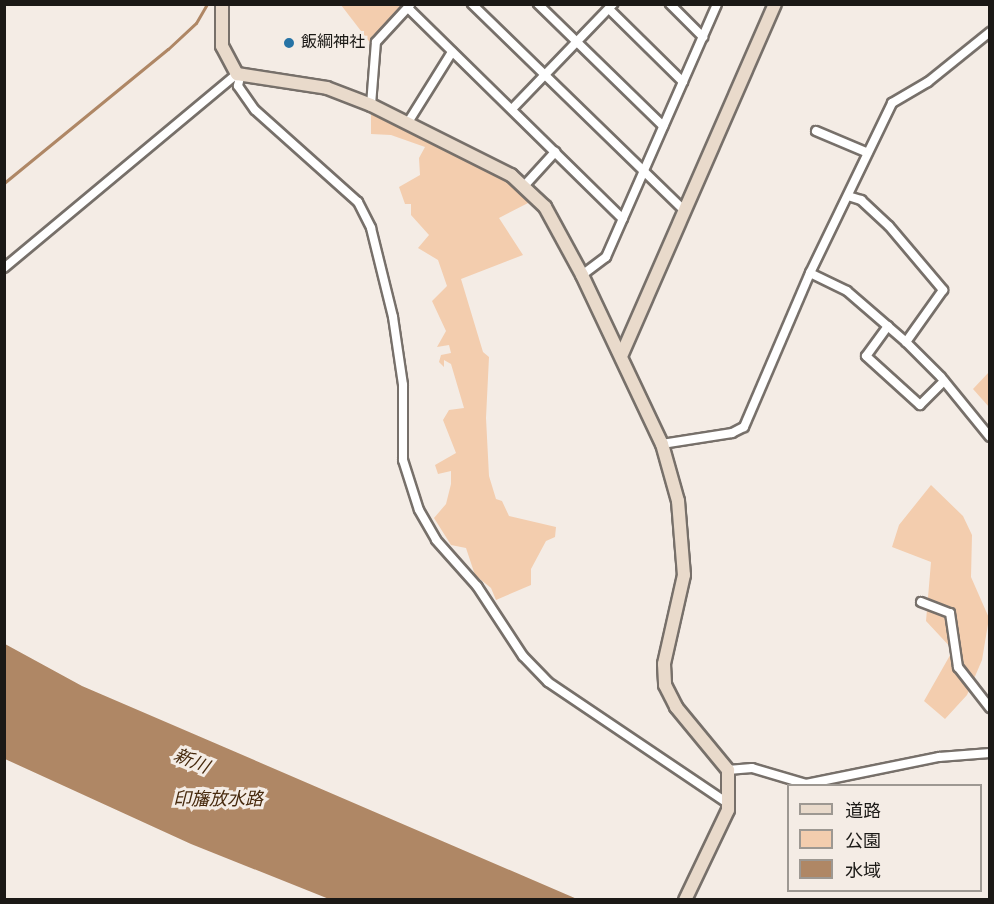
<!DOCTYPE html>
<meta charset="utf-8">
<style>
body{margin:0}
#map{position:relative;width:994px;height:904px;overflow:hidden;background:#f4ece5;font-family:"Sofia Sans Condensed","Noto Sans JP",sans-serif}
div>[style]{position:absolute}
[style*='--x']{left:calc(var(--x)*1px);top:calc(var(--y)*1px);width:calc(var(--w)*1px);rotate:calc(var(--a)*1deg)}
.green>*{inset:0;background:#f3cdae}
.water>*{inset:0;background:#af8765}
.stream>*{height:3px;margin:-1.5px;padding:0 1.5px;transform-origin:1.5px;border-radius:1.5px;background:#af8765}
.roads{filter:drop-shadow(2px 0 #77706a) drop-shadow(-2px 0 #77706a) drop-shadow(0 2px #77706a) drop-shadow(0 -2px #77706a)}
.street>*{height:8px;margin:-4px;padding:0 4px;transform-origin:4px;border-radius:4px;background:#fff}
.secondary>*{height:12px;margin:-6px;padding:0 6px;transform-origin:6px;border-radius:6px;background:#e9dacb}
.dots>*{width:16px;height:16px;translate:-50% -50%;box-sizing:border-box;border:3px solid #f4ece5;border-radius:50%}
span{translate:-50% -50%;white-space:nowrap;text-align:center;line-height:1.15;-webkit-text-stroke:6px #f4ece5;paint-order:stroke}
.poi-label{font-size:16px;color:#1b1916}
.left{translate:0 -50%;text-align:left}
.water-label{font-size:18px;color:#46290d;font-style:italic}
.frame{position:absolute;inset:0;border:6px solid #1b1916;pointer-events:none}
.legend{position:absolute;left:787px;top:784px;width:195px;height:108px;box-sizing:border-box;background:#f4ece5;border:2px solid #9d9892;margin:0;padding:8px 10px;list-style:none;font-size:18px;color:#1b1916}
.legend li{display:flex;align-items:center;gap:12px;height:30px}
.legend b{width:30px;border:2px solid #9d9892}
</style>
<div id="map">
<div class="green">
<div style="clip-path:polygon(341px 5px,409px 5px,371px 44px)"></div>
<div style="clip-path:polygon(371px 111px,440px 144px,521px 189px,532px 201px,499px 218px,523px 255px,461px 279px,483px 352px,489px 357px,486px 418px,489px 476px,496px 499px,502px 501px,509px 516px,556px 527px,555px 537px,546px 541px,531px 569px,531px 585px,496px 600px,491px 588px,475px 575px,466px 548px,451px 545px,434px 518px,446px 504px,451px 484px,451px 471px,438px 474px,435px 465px,456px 453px,443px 420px,449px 410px,464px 408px,451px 364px,444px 360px,444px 367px,439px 362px,441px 355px,451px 353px,449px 345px,437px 347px,446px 331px,432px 301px,447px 286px,438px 260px,418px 248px,429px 235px,411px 215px,411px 204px,405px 204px,399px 187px,420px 175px,419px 158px,425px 147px,391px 135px,371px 134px)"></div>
<div style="clip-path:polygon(989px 372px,989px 407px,973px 389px)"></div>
<div style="clip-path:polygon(931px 485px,963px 516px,972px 535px,971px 577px,989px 618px,982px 660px,967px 695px,945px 719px,924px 701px,953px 650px,926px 621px,931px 562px,892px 547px,899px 525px)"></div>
</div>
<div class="water">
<div style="clip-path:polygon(5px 644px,82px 686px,577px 899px,329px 899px,191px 844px,5px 759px)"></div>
</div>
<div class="stream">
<div style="--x:4;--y:183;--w:212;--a:-39.3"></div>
<div style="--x:168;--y:49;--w:38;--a:-43"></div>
<div style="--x:196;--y:23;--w:22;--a:-60"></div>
</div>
<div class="roads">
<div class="street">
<div style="--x:472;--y:4;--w:297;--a:44.2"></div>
<div style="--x:538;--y:4;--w:175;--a:44.3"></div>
<div style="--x:670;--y:4;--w:47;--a:45"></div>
<div style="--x:408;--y:8;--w:301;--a:44.5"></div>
<div style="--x:609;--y:9;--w:104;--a:44.6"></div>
<div style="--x:240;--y:77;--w:9;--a:103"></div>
<div style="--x:238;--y:86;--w:29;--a:55"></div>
<div style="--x:255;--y:110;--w:138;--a:41.8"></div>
<div style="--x:358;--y:202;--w:29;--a:63"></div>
<div style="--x:371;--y:228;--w:92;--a:76.1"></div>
<div style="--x:393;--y:317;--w:69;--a:81.6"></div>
<div style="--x:403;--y:385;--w:75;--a:90"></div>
<div style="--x:403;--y:460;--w:52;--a:72.3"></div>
<div style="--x:419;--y:510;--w:34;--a:60"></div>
<div style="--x:436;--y:540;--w:62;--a:48.3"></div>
<div style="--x:477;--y:586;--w:84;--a:56.7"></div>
<div style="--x:523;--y:656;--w:36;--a:46"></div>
<div style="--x:548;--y:682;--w:218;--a:34"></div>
<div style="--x:371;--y:105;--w:63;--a:-85.5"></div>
<div style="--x:376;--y:42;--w:50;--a:-47.4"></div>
<div style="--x:512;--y:109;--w:146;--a:-46.1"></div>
<div style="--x:407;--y:124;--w:85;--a:-58"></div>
<div style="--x:816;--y:131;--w:56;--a:22.9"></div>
<div style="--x:525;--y:185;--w:45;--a:-47.7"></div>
<div style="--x:848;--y:196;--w:14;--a:17"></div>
<div style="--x:861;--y:200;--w:38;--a:43"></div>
<div style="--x:889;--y:226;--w:84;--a:49.8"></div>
<div style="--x:943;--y:290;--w:64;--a:125.4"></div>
<div style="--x:4;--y:268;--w:303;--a:-39.8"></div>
<div style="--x:810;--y:273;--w:41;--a:25.9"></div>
<div style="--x:847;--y:291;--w:78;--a:40.8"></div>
<div style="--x:906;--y:342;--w:49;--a:45"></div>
<div style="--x:941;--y:377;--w:77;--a:50.8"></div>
<div style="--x:582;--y:275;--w:30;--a:-37"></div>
<div style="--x:606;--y:257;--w:276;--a:-66.3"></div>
<div style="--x:888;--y:326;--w:37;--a:126"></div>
<div style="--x:866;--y:356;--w:73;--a:42.2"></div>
<div style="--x:920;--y:405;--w:34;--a:-45"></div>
<div style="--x:662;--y:444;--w:71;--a:-8.9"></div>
<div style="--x:732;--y:433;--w:13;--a:-27"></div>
<div style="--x:744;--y:427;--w:168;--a:-66.8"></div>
<div style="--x:810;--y:273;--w:189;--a:-64.2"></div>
<div style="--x:892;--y:103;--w:42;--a:-30.3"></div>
<div style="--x:928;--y:82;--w:80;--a:-38.9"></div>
<div style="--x:921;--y:602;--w:31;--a:21"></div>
<div style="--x:950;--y:613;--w:55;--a:81.6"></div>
<div style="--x:958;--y:667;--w:52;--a:52"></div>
<div style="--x:728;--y:770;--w:24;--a:-5"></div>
<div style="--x:752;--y:768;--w:56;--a:16.5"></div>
<div style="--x:806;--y:784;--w:136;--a:-11.5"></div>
<div style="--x:939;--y:757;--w:51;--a:-4.5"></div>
</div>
<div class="secondary">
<div style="--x:222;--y:4;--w:42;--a:90"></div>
<div style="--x:222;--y:46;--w:32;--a:62"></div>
<div style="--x:237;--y:74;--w:91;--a:8.8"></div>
<div style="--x:327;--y:88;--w:47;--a:21.1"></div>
<div style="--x:371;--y:105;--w:157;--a:26.6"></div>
<div style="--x:511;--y:175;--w:47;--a:43.3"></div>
<div style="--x:545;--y:207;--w:77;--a:61.4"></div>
<div style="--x:582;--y:275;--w:187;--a:64.7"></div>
<div style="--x:662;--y:444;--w:59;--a:74.3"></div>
<div style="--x:678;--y:501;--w:74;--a:85.4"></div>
<div style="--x:684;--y:575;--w:91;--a:102.7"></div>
<div style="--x:664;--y:664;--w:21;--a:87"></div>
<div style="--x:665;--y:685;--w:25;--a:63"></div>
<div style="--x:676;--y:707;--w:82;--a:50.5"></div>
<div style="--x:728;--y:770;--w:40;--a:90"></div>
<div style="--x:728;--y:810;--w:100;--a:115.5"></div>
<div style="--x:622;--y:354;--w:382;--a:-66.4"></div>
</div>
</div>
<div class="dots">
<div style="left:289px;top:43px;background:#2673a5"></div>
</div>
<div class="poi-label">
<span class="left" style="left:301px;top:43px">飯綱神社</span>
</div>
<div class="water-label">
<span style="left:191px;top:762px;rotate:23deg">新川</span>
<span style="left:218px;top:800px">印旛放水路</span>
</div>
<div class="frame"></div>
<ul class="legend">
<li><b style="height:8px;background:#e9dacb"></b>道路</li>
<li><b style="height:16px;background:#f3cdae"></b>公園</li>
<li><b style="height:16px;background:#af8765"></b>水域</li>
</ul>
</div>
